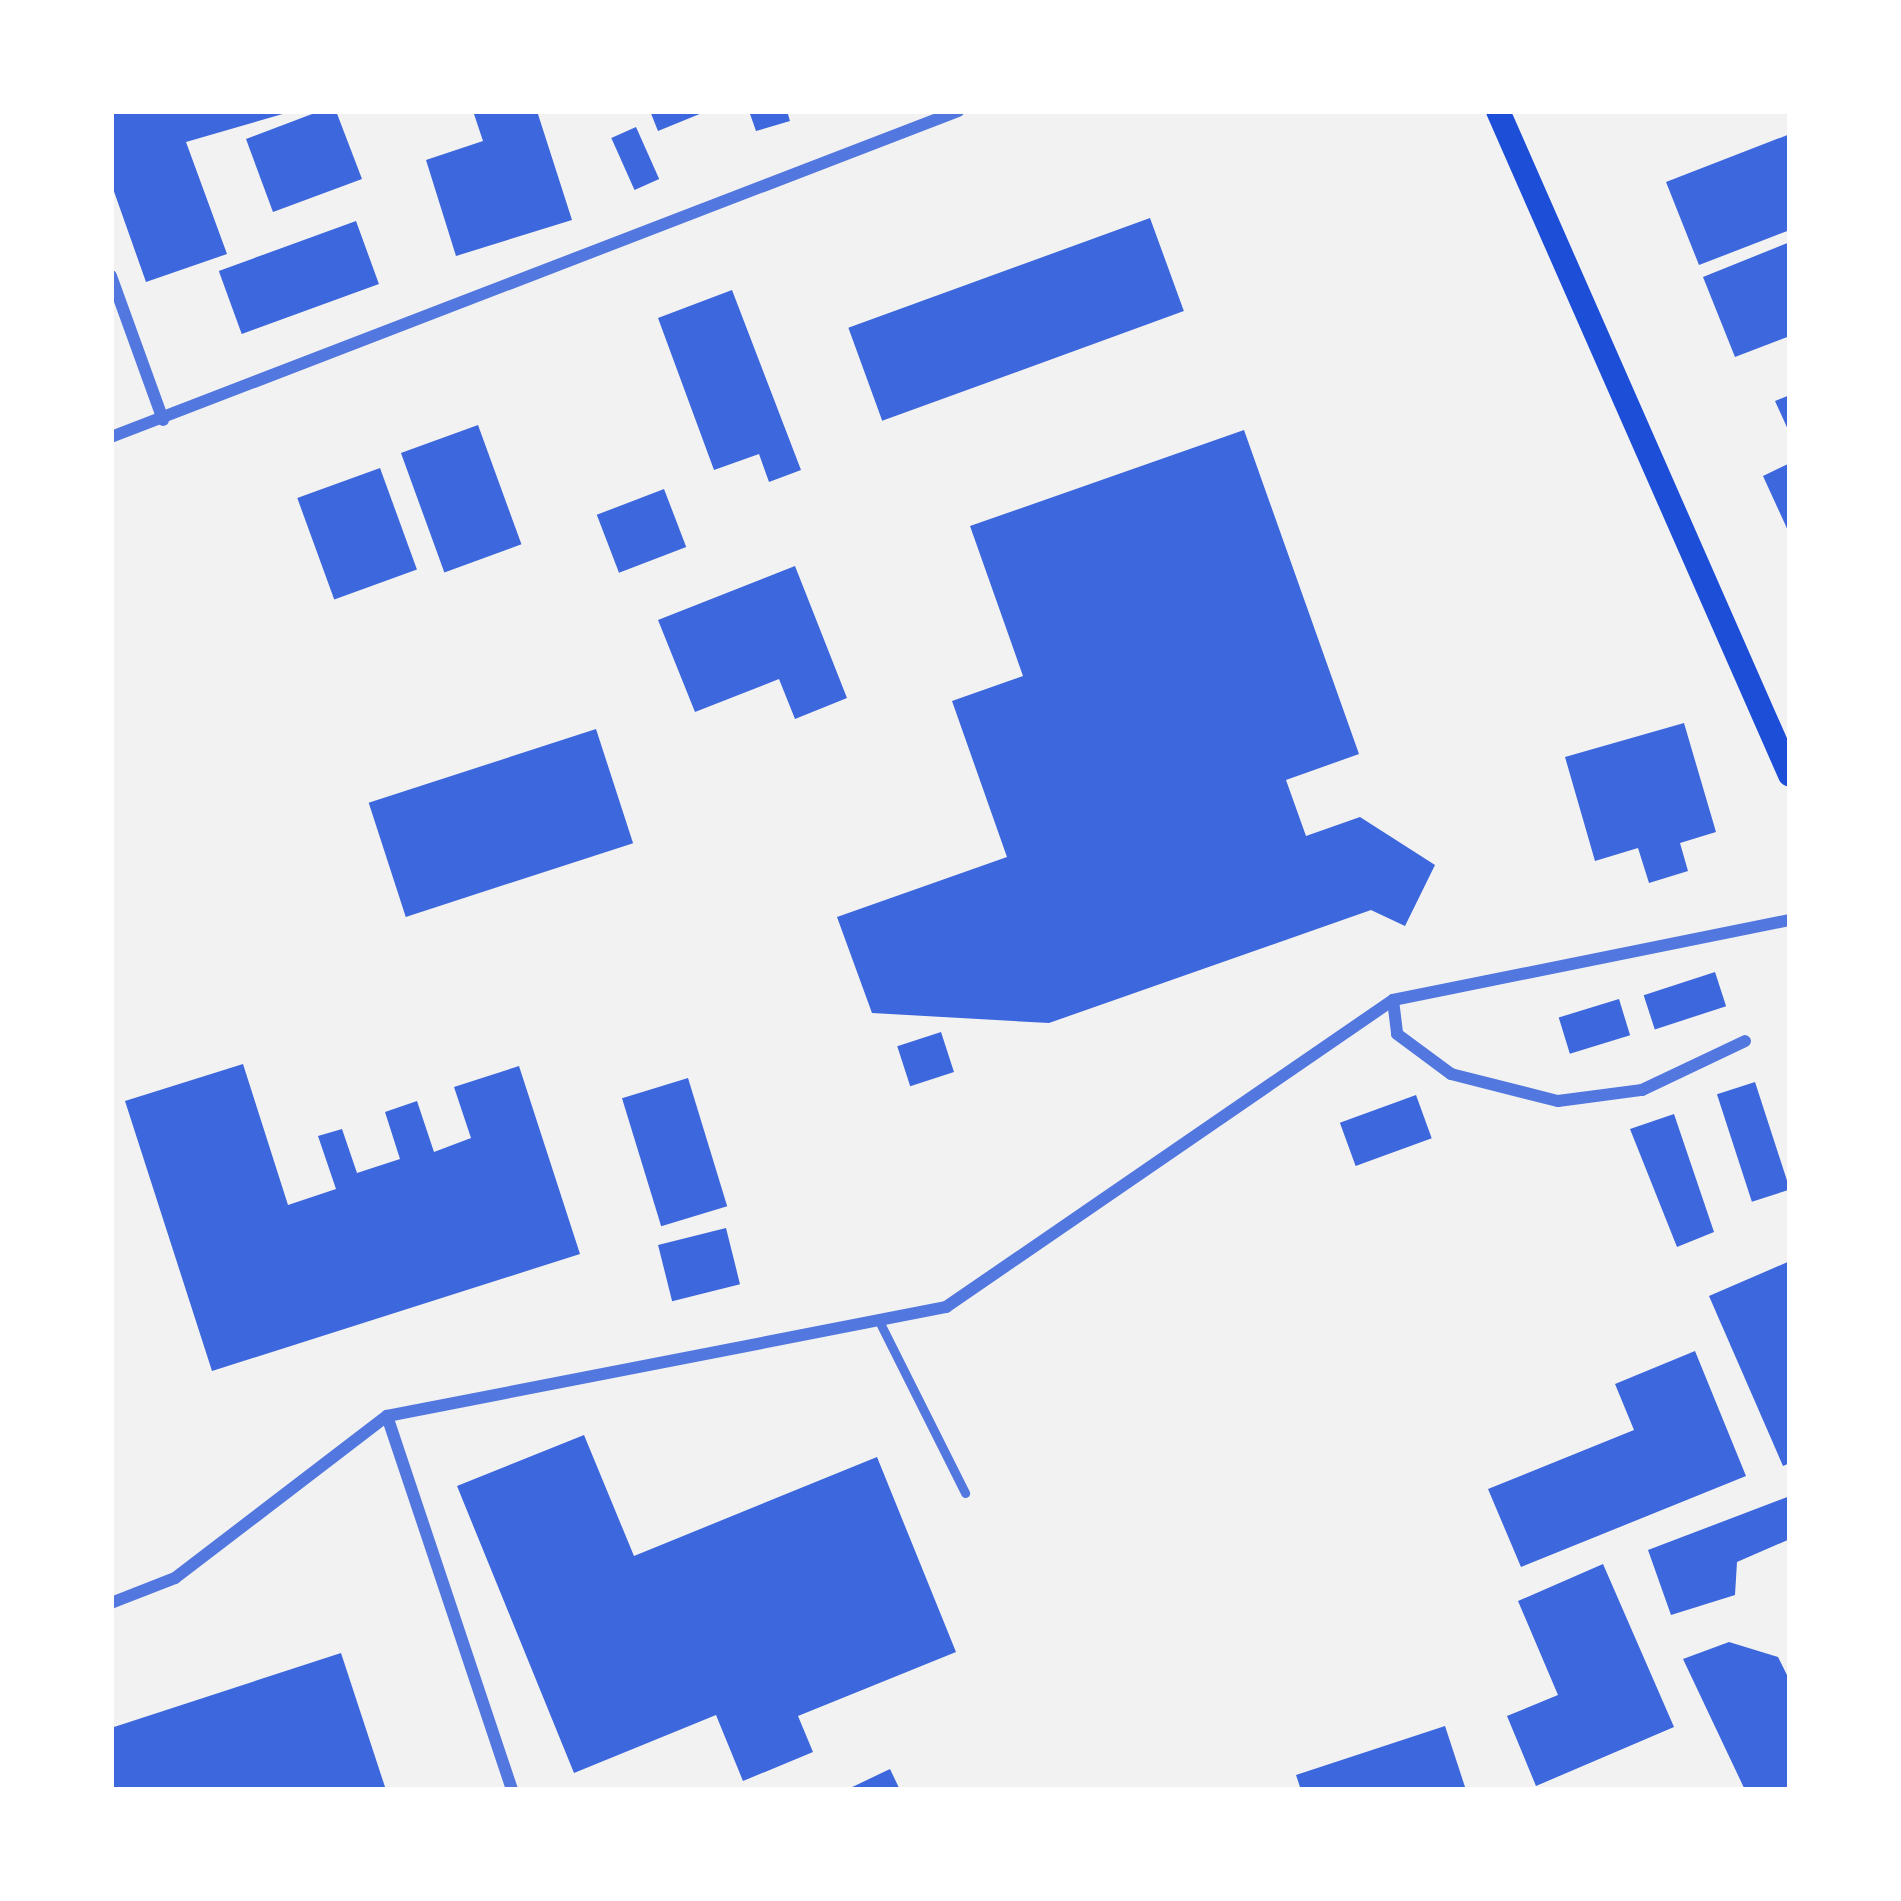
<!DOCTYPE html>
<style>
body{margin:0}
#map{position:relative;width:1901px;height:1901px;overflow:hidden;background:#f2f2f2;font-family:"DM Sans",sans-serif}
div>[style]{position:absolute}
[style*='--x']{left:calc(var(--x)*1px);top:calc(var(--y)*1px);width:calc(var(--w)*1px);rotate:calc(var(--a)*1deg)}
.building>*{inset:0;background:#3d67dc;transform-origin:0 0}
.service>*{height:9px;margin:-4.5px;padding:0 4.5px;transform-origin:4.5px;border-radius:4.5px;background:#5277de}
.minor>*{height:12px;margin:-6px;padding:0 6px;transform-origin:6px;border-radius:6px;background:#5277de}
.secondary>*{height:24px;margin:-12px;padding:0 12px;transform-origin:12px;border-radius:12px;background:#1d4ed8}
span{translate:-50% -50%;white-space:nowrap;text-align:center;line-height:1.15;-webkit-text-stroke:10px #fff;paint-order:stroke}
.frame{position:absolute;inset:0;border:114px solid #fff;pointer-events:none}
</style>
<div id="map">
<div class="building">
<div style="clip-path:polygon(111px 111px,293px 111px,186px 142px,227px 254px,146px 282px,111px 183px)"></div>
<div style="clip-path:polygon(320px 111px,336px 111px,362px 179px,273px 212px,246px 139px)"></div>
<div style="clip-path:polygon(473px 111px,537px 111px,572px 220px,456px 256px,426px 160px,483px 141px)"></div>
<div style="clip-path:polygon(650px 111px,707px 111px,658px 131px)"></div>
<div style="clip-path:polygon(749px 111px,787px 111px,790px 121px,756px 131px)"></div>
<div style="left:636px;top:127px;width:57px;height:27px;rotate:66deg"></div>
<div style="clip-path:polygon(1790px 134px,1790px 230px,1699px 265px,1666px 182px)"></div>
<div style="left:1150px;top:218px;width:99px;height:321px;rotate:70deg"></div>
<div style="left:356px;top:221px;width:67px;height:146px;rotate:70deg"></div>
<div style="clip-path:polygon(1790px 242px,1790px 336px,1735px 357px,1703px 277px)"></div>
<div style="clip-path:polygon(732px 290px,801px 470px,769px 482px,759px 454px,714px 470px,658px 318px)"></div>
<div style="clip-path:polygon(1790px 395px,1790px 434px,1775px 401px)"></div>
<div style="left:478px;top:425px;width:127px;height:82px;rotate:70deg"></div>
<div style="clip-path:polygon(1244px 430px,1359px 754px,1286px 780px,1306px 836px,1360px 817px,1435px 865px,1405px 926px,1371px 910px,1049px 1023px,872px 1013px,837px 917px,1007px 857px,952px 701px,1023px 676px,970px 526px)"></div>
<div style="clip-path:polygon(1790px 463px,1790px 535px,1763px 476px)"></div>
<div style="left:380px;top:468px;width:108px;height:88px;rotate:70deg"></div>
<div style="left:664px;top:489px;width:62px;height:72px;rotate:69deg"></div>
<div style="clip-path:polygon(795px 566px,847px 698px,795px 719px,779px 679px,695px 712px,658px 620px)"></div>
<div style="clip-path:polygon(1684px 723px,1716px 832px,1680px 843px,1688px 871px,1649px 883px,1638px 848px,1595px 861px,1565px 757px)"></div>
<div style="left:596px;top:729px;width:120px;height:239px;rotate:72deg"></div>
<div style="left:1715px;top:972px;width:36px;height:75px;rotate:72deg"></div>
<div style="left:1619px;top:999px;width:38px;height:63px;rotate:73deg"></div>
<div style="left:941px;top:1032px;width:42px;height:46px;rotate:72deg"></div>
<div style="clip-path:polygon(243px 1064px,288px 1205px,336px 1189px,318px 1136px,342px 1129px,357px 1173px,400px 1159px,385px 1112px,417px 1101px,434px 1152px,471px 1138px,454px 1087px,519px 1066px,580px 1254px,212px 1371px,125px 1101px)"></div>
<div style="left:688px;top:1078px;width:134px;height:69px;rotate:73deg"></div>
<div style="left:1755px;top:1082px;width:113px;height:40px;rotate:72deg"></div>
<div style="left:1416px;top:1095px;width:46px;height:81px;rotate:70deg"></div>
<div style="clip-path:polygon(1674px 1114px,1714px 1232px,1677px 1247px,1630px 1129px)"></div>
<div style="left:726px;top:1228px;width:58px;height:70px;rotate:76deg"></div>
<div style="clip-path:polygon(1790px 1261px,1790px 1463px,1783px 1466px,1709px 1296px)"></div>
<div style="clip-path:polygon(1695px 1351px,1746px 1476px,1521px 1567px,1488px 1489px,1634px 1430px,1615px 1384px)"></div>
<div style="clip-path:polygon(584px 1435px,634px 1556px,877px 1457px,956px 1652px,798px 1716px,813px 1752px,743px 1781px,716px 1715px,574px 1773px,457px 1486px)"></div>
<div style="clip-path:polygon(1790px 1496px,1790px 1539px,1737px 1562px,1735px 1595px,1671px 1615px,1648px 1550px)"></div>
<div style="clip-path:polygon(1603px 1564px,1674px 1727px,1536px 1786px,1507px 1716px,1558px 1695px,1518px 1601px)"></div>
<div style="clip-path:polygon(1729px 1642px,1778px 1657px,1790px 1681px,1790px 1790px,1745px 1790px,1683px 1659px)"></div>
<div style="clip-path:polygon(341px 1653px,386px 1790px,111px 1790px,111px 1728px)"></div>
<div style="clip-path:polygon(1445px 1726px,1466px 1790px,1301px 1790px,1296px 1775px)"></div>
<div style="clip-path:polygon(890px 1769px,900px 1790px,846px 1790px)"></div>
</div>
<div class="service">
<div style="--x:881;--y:1325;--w:188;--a:63.4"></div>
</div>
<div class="minor">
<div style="--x:111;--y:276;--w:153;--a:70.1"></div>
<div style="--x:111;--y:437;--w:908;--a:-21.05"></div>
<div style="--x:1393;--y:1000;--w:34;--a:83"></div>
<div style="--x:1397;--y:1034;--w:67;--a:36.5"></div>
<div style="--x:1451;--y:1074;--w:110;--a:14.2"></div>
<div style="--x:1558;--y:1101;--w:85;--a:-7.5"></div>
<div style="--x:1642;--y:1090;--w:114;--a:-25.4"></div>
<div style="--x:387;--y:1416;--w:394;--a:71.5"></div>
<div style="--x:111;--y:1603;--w:69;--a:-21.3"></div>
<div style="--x:175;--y:1578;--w:267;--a:-37.4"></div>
<div style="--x:387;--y:1416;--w:570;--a:-11.03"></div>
<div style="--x:946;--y:1307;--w:542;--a:-34.48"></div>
<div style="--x:1393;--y:1000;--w:405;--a:-11.4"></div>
</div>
<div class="secondary">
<div style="--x:1498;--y:111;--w:725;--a:66.26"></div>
</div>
<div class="frame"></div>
</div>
